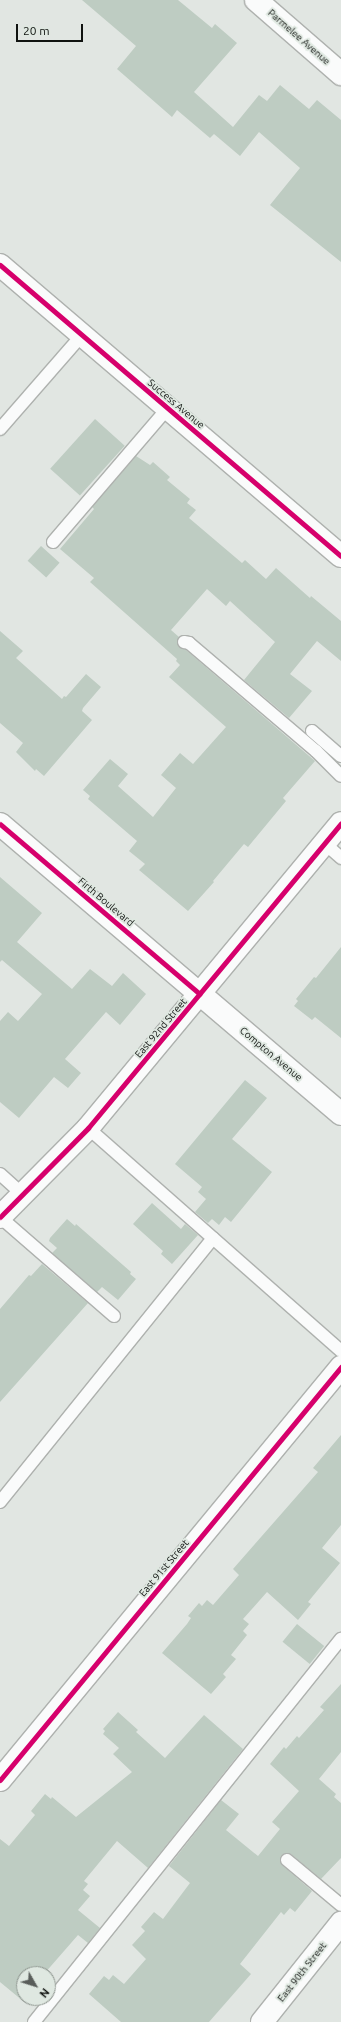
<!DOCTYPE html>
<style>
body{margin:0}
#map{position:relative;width:341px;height:2022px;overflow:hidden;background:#e1e6e2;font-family:Ubuntu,sans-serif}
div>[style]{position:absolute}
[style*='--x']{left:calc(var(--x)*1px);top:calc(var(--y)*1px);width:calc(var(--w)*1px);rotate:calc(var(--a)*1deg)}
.building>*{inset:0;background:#beccc2;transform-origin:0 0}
.roads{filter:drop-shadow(1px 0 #aeb1ae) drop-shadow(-1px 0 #aeb1ae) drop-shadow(0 1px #aeb1ae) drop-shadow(0 -1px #aeb1ae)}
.service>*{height:12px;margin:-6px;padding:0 6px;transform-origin:6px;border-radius:6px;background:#fafbfb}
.minor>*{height:22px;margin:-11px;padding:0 11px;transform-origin:11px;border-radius:11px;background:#fafbfb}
.tertiary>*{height:22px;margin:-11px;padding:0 11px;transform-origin:11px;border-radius:11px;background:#fafbfb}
.secondary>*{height:22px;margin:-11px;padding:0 11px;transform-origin:11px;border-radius:11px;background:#fafbfb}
.cycleway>*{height:5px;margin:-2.5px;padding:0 2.5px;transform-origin:2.5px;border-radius:2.5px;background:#d6006c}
span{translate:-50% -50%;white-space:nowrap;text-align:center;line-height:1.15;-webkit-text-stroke:3.5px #dfe8e1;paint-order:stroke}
.street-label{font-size:10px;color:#101310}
.north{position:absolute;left:16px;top:1966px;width:40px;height:40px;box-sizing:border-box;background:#dfe8e1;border:1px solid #8c938d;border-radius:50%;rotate:129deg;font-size:11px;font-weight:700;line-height:16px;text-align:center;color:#101310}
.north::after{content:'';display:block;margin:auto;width:14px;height:18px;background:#595d5a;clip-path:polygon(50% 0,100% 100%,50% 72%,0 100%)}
.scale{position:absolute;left:16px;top:24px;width:67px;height:18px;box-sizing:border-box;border:2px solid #101310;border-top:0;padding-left:5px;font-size:12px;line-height:14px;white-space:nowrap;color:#101310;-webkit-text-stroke:3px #dfe8e1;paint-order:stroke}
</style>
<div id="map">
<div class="building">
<div style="clip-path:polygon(82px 0,178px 0,212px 28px,215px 24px,237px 43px,194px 92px,233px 127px,259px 95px,267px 101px,280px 85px,309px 109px,317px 100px,341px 120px,341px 262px,270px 205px,300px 168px,259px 132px,240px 156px,214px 134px,210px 138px,177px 110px,172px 117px,117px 69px,136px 46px)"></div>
<div style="left:95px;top:419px;width:40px;height:67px;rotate:42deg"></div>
<div style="clip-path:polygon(136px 456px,150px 465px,153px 462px,170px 477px,167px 480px,190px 499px,187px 503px,196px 510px,189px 518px,242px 563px,245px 560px,266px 579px,276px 568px,310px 598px,311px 596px,341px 621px,341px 661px,317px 641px,290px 674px,312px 691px,289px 718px,244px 680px,275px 642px,230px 601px,226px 606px,207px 589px,171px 630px,179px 637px,177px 641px,179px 647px,186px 650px,315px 761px,283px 798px,286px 801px,248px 847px,244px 844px,213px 881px,214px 882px,188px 911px,139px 870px,145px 864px,129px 851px,137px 841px,88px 799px,90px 796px,83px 790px,110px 759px,128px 774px,118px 786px,153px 817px,176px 788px,161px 775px,180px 753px,193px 764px,226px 727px,169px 677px,180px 665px,176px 661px,177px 659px,90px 582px,94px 578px,60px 549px,94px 509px,92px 507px)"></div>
<div style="left:41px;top:546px;width:25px;height:20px;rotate:42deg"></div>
<div style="clip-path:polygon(0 631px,23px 651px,16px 658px,62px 699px,64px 696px,66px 697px,86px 674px,101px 687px,83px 708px,82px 711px,92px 720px,44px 776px,36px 769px,35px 771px,16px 752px,23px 743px,0 723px)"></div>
<div style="clip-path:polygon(0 877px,42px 913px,17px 942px,72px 989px,90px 969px,112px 986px,123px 973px,146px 994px,120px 1025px,106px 1012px,65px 1059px,81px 1073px,68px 1088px,54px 1077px,19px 1118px,0 1102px,0 1021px,8px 1012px,18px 1021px,42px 994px,2px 960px,0 962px)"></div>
<div style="clip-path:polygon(341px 947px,341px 1038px,315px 1017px,312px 1020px,294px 1006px,298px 1001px,296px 999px,314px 977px,316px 978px)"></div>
<div style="clip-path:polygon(245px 1080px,267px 1098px,232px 1139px,272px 1172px,231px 1222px,225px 1217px,219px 1225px,212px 1219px,208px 1223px,195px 1212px,206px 1199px,198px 1192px,202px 1187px,175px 1164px)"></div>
<div style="clip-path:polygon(152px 1203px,181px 1229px,185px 1224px,198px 1235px,172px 1264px,161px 1254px,163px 1251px,133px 1224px)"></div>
<div style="clip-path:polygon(67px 1219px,75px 1226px,76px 1224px,131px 1272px,130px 1274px,136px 1279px,118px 1300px,102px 1287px,97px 1292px,52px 1253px,57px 1248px,49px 1241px,50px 1238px)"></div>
<div style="clip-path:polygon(42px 1264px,88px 1303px,0 1402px,0 1309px,29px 1275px,31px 1276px)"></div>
<div style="clip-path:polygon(341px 1435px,341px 1525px,322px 1548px,340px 1563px,308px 1602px,311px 1604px,298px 1620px,267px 1592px,243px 1619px,249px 1624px,243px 1631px,247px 1635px,231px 1655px,236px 1659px,223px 1674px,226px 1677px,211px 1694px,162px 1653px,187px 1624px,191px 1618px,188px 1616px,199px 1603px,202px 1606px,207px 1600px,213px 1605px,239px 1575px,233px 1569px,318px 1472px,313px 1468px)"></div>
<div style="left:297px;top:1624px;width:35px;height:23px;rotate:39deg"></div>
<div style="clip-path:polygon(341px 1684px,341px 1752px,319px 1779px,336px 1794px,334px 1797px,341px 1803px,341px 1858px,321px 1879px,291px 1854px,285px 1853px,281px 1856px,280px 1859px,282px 1865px,312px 1891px,295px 1912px,290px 1908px,284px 1915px,281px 1912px,240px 1964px,251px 1974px,209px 2022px,121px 2022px,89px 1994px,104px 1976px,109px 1980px,113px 1975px,124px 1984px,146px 1959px,132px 1945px,145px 1931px,141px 1927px,154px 1912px,163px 1919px,190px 1883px,169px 1866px,221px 1800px,239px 1814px,226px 1830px,258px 1856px,280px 1829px,272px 1822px,299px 1791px,270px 1764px,284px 1747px,286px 1749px,297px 1736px,299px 1738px,324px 1710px,320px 1707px)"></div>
<div style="clip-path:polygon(118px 1712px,138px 1730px,136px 1732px,165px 1758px,204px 1715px,243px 1749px,148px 1868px,117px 1841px,84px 1881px,88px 1884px,83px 1890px,90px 1896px,78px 1910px,100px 1928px,88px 1943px,78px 1935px,44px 1974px,24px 1974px,25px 1998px,23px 2001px,0 1982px,0 1839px,9px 1846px,35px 1815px,31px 1811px,45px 1794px,51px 1799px,52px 1797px,76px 1817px,132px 1772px,113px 1754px,119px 1748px,103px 1734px,105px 1731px,103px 1729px)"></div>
</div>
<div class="roads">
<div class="service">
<div style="--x:0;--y:429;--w:125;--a:-48.9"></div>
<div style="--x:53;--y:542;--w:175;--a:-49.4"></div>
<div style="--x:184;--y:642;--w:5;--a:11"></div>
<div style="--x:189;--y:643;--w:167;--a:40.4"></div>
<div style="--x:316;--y:751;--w:35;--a:45"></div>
<div style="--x:312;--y:731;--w:38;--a:41"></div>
<div style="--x:324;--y:843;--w:23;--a:41"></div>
<div style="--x:88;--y:1128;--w:337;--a:41.4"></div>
<div style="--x:0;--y:1174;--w:31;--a:42"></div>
<div style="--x:0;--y:1217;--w:151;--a:41"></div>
<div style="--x:0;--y:1502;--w:339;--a:-51.1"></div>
<div style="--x:287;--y:1860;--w:70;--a:39.8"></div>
<div style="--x:34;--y:2022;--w:491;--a:-51.3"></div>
</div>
<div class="minor">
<div style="--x:256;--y:0;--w:113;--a:41"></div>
<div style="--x:0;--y:265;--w:448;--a:40.5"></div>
<div style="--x:0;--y:824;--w:262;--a:40.4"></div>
<div style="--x:0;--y:1780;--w:536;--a:-50.45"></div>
<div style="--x:262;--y:2022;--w:127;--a:-51.4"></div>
</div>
<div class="tertiary">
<div style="--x:0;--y:1217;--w:125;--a:-45.3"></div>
<div style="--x:88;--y:1128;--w:396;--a:-50.3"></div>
</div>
<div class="secondary">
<div style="--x:200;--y:994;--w:185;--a:40.4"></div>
</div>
</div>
<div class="cycleway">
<div style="--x:0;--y:265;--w:448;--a:40.5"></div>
<div style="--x:0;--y:824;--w:262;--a:40.4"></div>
<div style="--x:0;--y:1217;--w:125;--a:-45.3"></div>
<div style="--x:88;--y:1128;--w:396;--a:-50.3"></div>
<div style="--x:0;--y:1780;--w:536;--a:-50.45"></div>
</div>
<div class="street-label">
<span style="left:299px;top:37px;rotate:41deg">Parmelee Avenue</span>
<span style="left:176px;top:404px;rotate:40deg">Success Avenue</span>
<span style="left:106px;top:902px;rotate:40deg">Firth Boulevard</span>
<span style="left:161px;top:1028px;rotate:-50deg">East 92nd Street</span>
<span style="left:271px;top:1054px;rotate:40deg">Compton Avenue</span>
<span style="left:164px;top:1568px;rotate:-50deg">East 91st Street</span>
<span style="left:302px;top:1972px;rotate:-52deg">East 90th Street</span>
</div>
<div class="north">N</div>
<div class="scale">20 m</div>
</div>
